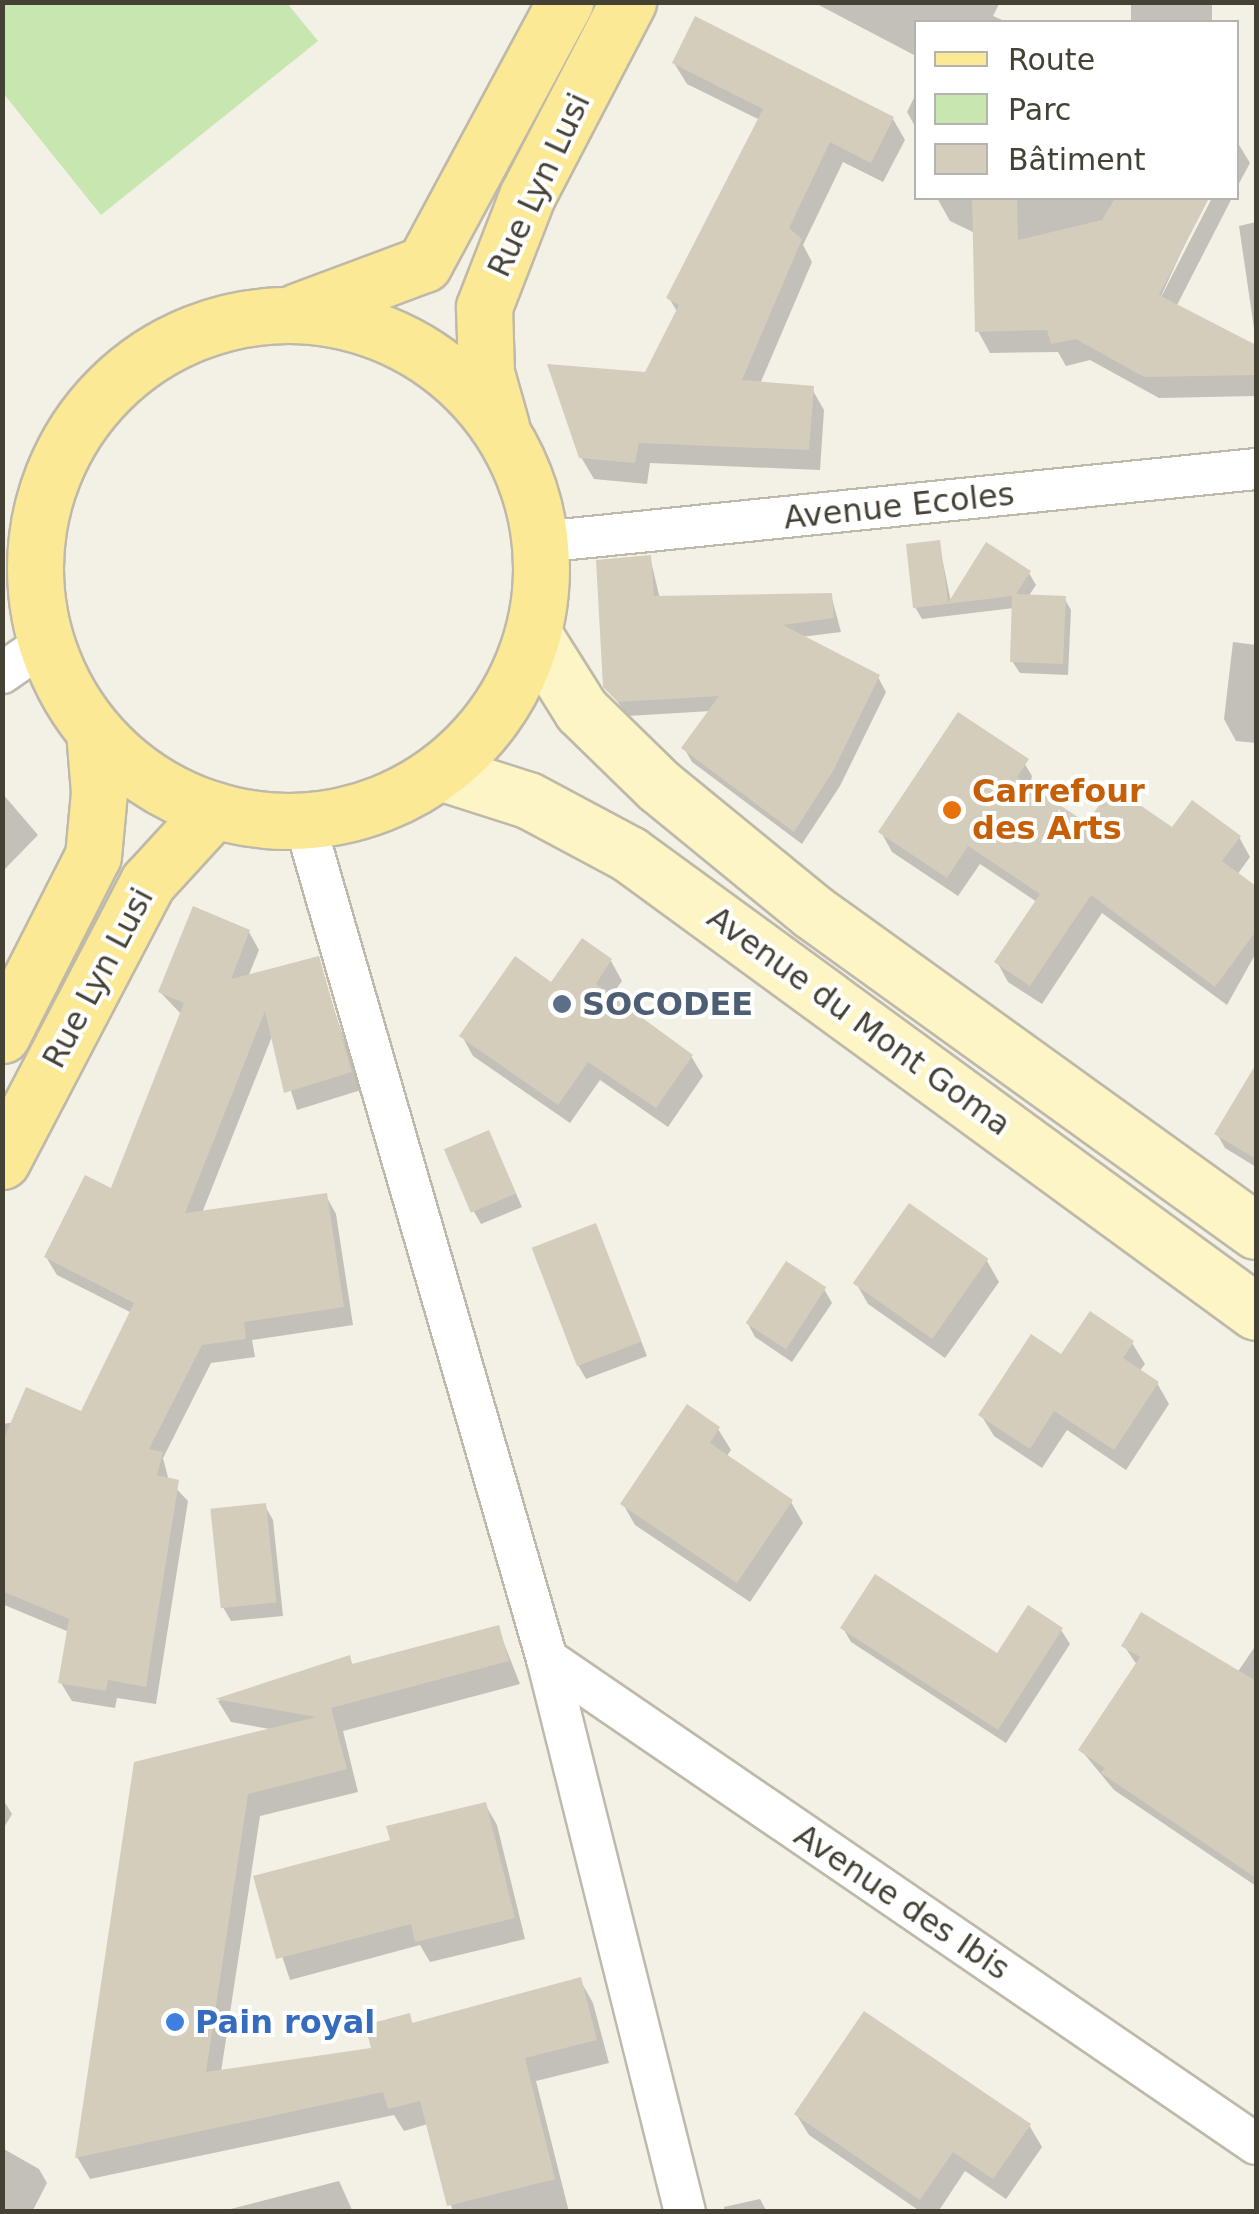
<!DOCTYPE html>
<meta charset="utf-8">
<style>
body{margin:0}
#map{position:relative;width:1259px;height:2214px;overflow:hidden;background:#f3f0e6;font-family:"DejaVu Sans",sans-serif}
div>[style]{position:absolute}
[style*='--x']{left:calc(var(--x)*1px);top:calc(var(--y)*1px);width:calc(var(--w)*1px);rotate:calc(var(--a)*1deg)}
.green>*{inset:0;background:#c8e6af}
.shadow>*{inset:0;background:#0003;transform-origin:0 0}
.building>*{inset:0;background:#d4cdbc;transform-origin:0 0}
.roads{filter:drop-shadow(2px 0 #beb9a9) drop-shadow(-2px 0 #beb9a9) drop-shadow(0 2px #beb9a9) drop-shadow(0 -2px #beb9a9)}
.street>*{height:40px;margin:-20px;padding:0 20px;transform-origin:20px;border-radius:20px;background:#fff}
.secondary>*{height:55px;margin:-27.5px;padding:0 27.5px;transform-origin:27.5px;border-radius:27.5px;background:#fdf5c5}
.primary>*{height:55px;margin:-27.5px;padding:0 27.5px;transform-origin:27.5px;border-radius:27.5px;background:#fce995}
.primary>.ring{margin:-27.5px;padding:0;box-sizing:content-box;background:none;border:55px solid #fce995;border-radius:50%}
.dots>*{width:28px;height:28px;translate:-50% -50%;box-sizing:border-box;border:5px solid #fff;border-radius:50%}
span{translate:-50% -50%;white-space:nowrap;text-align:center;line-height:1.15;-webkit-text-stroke:8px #fff;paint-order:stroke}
.street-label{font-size:32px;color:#454135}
.food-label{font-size:32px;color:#c56008;font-weight:700}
.left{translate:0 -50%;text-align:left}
.service-label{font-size:32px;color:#4e5e75;font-weight:700}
.shop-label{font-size:32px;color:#366cbe;font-weight:700}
.frame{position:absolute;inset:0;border:5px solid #454135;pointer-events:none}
.legend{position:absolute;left:914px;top:20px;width:325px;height:180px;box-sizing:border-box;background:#fff;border:2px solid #b5b3ae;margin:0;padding:12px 18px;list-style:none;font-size:30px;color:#454135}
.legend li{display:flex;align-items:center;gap:20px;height:50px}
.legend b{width:50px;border:2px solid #b5b3ae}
</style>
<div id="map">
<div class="green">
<div style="clip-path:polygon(2px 3px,287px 3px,318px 41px,101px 215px,3px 93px)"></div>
</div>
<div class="shadow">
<div style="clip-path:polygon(813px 2px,1000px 2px,993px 16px,1007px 22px,916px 22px,916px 56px)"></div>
<div style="left:1131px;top:2px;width:81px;height:21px"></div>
<div style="clip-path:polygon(674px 63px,893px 119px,905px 140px,883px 182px,843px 162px,803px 245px,812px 262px,760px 384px,812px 389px,824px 410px,820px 470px,650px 463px,647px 484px,594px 479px,581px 457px,647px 375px,678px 313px,669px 298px,760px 120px,687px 84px)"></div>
<div style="clip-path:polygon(916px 94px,916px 128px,907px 112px)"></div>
<div style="clip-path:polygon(1236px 140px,1250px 163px,1236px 189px)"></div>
<div style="clip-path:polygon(937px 198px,1206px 198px,1156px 307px,1212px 198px,1232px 198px,1176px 307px,1256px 347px,1256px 396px,1159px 398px,1090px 360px,1066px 366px,1058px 352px,990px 353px,978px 331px,975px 233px,950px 221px)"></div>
<div style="clip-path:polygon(1256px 222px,1256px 342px,1239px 226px)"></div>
<div style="clip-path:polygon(939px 543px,951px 602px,1029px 573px,1036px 585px,1028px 597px,1064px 598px,1071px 610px,1068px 675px,1020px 673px,1012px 661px,1014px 608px,922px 619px,915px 607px)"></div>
<div style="clip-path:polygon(650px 557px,660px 599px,831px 595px,841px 632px,801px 637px,878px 677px,886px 692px,840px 786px,802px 844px,692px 762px,684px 748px,711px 711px,628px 716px,606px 686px)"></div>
<div style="clip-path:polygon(1233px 642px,1256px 645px,1256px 743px,1236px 741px,1224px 719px)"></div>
<div style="clip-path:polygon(1020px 756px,1032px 776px,1029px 788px,1088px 826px,1239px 837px,1250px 857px,1237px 875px,1256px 890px,1256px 953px,1227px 1005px,1102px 913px,1042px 1004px,1008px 982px,997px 962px,1037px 902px,980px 864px,958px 896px,892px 852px,881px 832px)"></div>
<div style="clip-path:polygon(2px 793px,38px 835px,2px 872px)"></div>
<div style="clip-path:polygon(249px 932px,259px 950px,248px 977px,317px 959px,361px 1090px,297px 1110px,273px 1034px,202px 1213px,326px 1196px,336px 1214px,353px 1325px,252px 1340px,255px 1357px,211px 1363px,163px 1458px,169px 1481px,188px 1501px,156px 1704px,117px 1698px,115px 1708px,72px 1701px,61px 1683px,69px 1632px,2px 1604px,2px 1424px,82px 1414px,132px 1313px,57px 1275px,46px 1257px,112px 1192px,182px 1015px,160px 992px)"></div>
<div style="clip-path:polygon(611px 961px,622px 981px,610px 998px,691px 1056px,703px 1076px,668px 1127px,600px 1080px,570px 1123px,473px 1056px,462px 1036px)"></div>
<div style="clip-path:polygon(1256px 1069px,1256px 1167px,1225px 1148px,1217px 1134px)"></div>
<div style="clip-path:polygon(496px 1148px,522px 1207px,481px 1224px,473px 1210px)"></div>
<div style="clip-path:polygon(595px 1226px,647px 1356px,586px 1379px,578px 1365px)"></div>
<div style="clip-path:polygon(987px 1261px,999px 1282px,945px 1358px,868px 1304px,856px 1283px)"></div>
<div style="clip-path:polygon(824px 1289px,832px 1303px,792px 1362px,755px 1337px,747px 1322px)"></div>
<div style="clip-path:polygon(1132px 1343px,1145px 1364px,1139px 1372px,1157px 1383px,1169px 1404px,1126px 1470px,1067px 1430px,1042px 1468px,994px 1436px,981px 1415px,1062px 1357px)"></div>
<div style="clip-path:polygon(718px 1429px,731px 1450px,726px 1457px,791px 1502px,803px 1523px,750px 1602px,635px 1525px,623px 1504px)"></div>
<div style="clip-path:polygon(265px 1506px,273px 1520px,283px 1616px,231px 1621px,223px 1607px)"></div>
<div style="clip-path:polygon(498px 1628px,520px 1684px,343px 1731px,358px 1792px,260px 1816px,221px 2072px,374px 2050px,408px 2016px,414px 2025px,580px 1980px,593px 2003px,609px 2063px,536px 2081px,569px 2212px,453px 2212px,428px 2124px,404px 2131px,394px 2115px,90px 2179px,77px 2157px,275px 1730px,231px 1722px,218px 1701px,348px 1658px,354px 1666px)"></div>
<div style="clip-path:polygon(843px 1628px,997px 1657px,1061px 1630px,1070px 1644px,1006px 1743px,851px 1642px)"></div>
<div style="clip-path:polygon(1256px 1645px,1256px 1886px,1114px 1790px,1081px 1750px,1137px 1665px,1124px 1646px,1237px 1673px)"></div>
<div style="clip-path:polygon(2px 1798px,12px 1814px,2px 1831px)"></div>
<div style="clip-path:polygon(485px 1804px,497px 1825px,525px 1939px,430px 1962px,420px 1945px,290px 1980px,256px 1878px,393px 1842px)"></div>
<div style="clip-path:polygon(796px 2114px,1029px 2125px,1042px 2147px,1006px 2199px,965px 2171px,938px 2212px,921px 2212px,809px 2135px)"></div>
<div style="clip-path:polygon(2px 2148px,39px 2169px,47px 2183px,32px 2212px,2px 2212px)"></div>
<div style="clip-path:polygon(339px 2181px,353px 2212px,219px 2212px)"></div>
<div style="clip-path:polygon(760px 2199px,767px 2212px,725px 2212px,724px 2207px)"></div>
</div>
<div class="building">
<div style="clip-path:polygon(695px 16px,894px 117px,871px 163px,830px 142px,789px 228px,802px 239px,742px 380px,814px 386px,809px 450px,639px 443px,635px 463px,579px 458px,547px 364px,645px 372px,679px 305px,666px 298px,763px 109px,672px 63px)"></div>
<div style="clip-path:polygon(972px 198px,1017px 198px,1018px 240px,1102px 220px,1115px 198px,1209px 198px,1159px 295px,1256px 345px,1256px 375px,1144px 377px,1076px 339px,1051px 344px,1047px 330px,975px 332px)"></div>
<div style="clip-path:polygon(940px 540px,948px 603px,986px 542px,1031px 571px,1016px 594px,1066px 596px,1063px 664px,1010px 662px,1012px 596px,913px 608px,906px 544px)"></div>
<div style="clip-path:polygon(651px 555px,654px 596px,832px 593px,834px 618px,783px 625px,880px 675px,833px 771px,794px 832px,681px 748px,719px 696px,618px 702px,603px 687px,596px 560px)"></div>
<div style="clip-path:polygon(958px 712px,1029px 759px,1017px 777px,1087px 823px,1112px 786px,1172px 827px,1192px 800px,1241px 836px,1222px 861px,1256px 886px,1256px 931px,1215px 987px,1091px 895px,1030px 986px,994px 962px,1040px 894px,968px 846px,947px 878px,878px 832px)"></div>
<div style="clip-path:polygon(193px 906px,250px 930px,231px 979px,319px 956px,352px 1072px,284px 1093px,265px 1011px,185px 1213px,327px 1193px,344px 1307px,244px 1322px,246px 1339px,202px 1345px,149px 1449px,163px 1452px,157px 1475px,179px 1480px,146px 1687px,108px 1680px,106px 1691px,58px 1683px,69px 1619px,2px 1591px,2px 1443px,26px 1387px,81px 1411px,134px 1303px,44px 1257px,85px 1175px,111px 1188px,184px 1003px,158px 992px)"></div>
<div style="clip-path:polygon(582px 938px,612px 959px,596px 984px,693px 1055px,656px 1108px,588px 1062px,558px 1105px,459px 1036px,515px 956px,551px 982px)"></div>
<div style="clip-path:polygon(1256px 1064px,1256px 1159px,1214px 1134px)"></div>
<div style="left:489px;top:1130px;width:69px;height:49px;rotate:67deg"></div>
<div style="left:909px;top:1203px;width:97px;height:98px;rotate:35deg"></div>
<div style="left:596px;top:1223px;width:127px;height:69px;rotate:69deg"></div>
<div style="left:786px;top:1261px;width:48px;height:74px;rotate:33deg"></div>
<div style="clip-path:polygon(1090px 1311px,1134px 1341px,1123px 1358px,1159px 1382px,1114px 1450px,1054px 1411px,1030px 1449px,978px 1415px,1031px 1334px,1061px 1354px)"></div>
<div style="clip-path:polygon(687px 1404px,720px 1427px,710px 1443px,793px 1500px,737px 1583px,620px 1504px)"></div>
<div style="left:266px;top:1503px;width:100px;height:56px;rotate:84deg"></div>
<div style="clip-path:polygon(875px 1574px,997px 1653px,1028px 1605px,1063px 1628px,998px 1730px,840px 1628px)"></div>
<div style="clip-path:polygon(1141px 1612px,1256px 1681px,1256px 1878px,1101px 1773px,1105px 1768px,1078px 1750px,1140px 1657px,1121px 1646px)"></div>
<div style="clip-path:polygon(499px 1625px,509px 1661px,331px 1708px,347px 1769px,248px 1794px,206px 2072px,371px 2048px,365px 2025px,410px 2013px,412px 2023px,581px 1977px,597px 2040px,525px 2058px,555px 2179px,447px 2206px,420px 2101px,388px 2109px,383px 2092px,75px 2158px,134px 1762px,316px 1717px,215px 1699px,350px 1655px,352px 1664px)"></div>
<div style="clip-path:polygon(486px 1802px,515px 1918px,415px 1942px,411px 1924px,276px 1959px,253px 1876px,390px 1840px,386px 1826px)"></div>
<div style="clip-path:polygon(864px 2011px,1031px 2124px,993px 2179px,953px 2152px,920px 2200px,794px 2114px)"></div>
</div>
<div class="roads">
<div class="street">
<div style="--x:541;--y:542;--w:719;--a:-5.83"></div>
<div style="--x:2;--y:673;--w:52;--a:-34.9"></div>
<div style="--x:304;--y:820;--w:873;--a:73.85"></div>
<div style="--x:547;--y:1659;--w:570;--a:75.99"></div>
<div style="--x:547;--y:1659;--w:859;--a:34.37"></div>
</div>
<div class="secondary">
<div style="--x:534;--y:635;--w:89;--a:57.9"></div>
<div style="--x:581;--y:710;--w:109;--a:44.3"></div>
<div style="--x:659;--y:786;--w:199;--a:39.3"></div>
<div style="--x:813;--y:912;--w:546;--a:35.76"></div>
<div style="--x:440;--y:772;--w:92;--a:17.7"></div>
<div style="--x:528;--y:800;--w:115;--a:28.1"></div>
<div style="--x:629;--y:854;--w:776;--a:36.15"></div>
</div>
<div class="primary">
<div style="--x:298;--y:311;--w:134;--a:-20.5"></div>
<div style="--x:424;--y:264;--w:298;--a:-61.7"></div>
<div class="ring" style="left:35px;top:315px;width:451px;height:451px"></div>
<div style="--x:501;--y:426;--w:55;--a:-105.8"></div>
<div style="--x:486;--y:373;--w:66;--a:-91.7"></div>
<div style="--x:484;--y:307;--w:119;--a:-68.8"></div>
<div style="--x:527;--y:196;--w:219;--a:-62.5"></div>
<div style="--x:2;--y:1035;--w:201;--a:-63.1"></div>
<div style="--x:93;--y:856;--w:64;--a:-84.6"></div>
<div style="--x:99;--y:792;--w:61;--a:-94.7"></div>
<div style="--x:2;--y:1161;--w:315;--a:-62.4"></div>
<div style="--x:148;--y:882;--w:98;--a:-47.5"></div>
</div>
</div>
<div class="dots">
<div style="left:952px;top:810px;background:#e8710a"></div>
<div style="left:562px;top:1004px;background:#5c6f8a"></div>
<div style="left:175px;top:2022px;background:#3f7fe0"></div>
</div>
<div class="street-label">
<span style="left:539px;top:185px;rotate:-65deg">Rue Lyn Lusi</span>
<span style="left:899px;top:506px;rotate:-6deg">Avenue Ecoles</span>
<span style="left:98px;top:978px;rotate:-62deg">Rue Lyn Lusi</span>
<span style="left:859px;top:1021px;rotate:36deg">Avenue du Mont Goma</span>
<span style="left:902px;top:1902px;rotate:34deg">Avenue des Ibis</span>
</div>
<div class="food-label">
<span class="left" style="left:972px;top:810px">Carrefour<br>des Arts</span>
</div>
<div class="service-label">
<span class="left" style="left:582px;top:1004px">SOCODEE</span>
</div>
<div class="shop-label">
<span class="left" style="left:195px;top:2022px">Pain royal</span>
</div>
<div class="frame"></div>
<ul class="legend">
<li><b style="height:12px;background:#fce995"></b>Route</li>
<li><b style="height:28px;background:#c8e6af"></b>Parc</li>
<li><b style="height:28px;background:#d4cdbc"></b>Bâtiment</li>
</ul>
</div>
